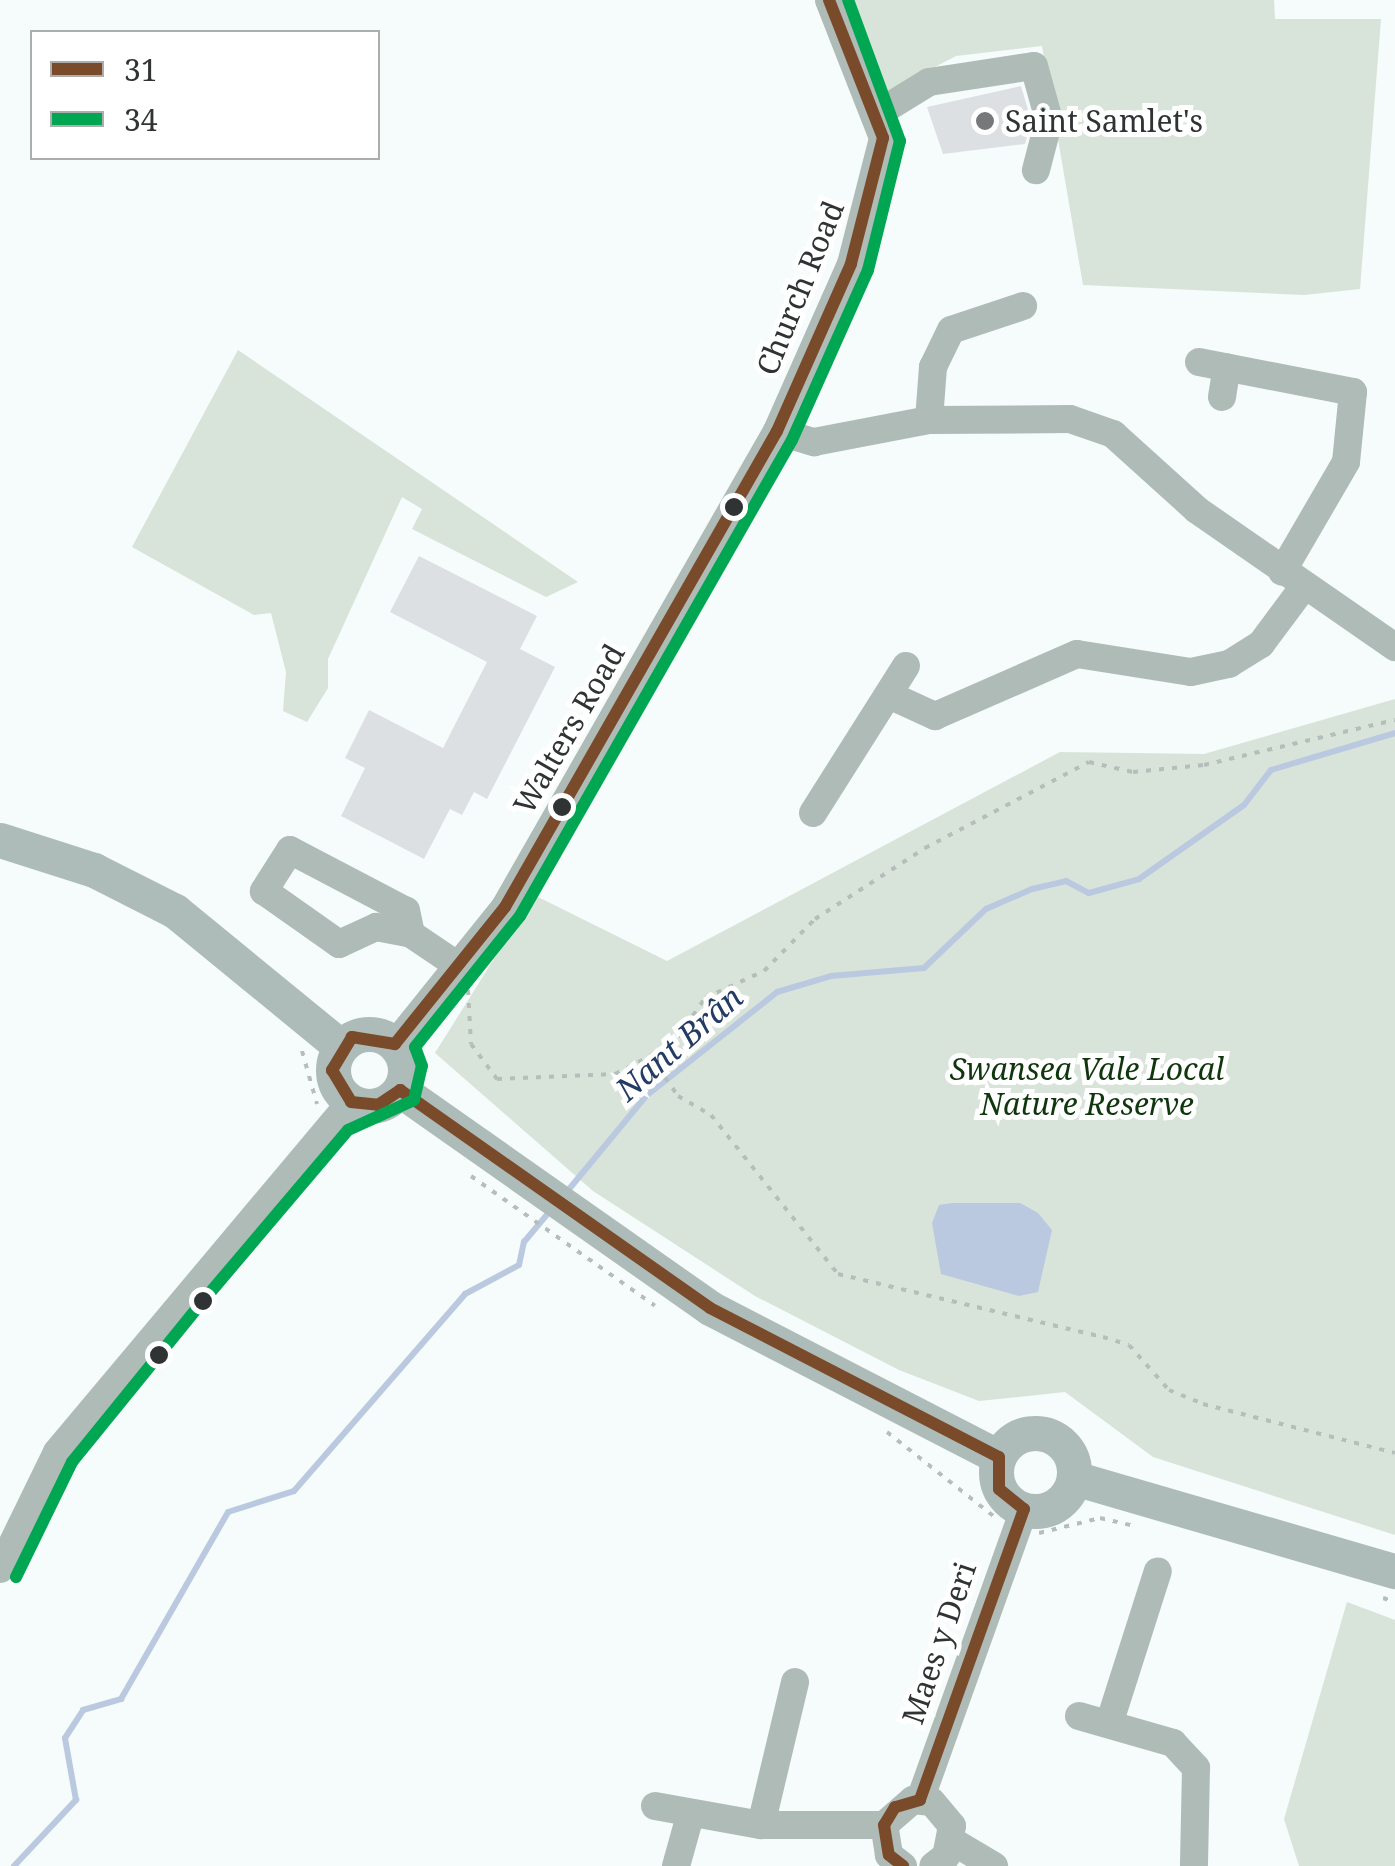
<!DOCTYPE html>
<meta charset="utf-8">
<style>
body{margin:0}
#map{position:relative;width:1395px;height:1866px;overflow:hidden;background:#f6fbfb;font-family:"Noto Serif",serif}
div>[style]{position:absolute}
[style*='--x']{left:calc(var(--x)*1px);top:calc(var(--y)*1px);width:calc(var(--w)*1px);rotate:calc(var(--a)*1deg)}
.green>*{inset:0;background:#d8e4d9}
.water>*{inset:0;background:#bac9e0}
.stream>*{height:6px;margin:-3px;padding:0 3px;transform-origin:3px;border-radius:3px;background:#bac9e0}
.building>*{inset:0;background:#dde0e2}
.path>*{height:4px;margin-top:-2px;transform-origin:0;background:repeating-linear-gradient(90deg,#b5bebb 0 5px,transparent 0 13px)}
.minor>*{height:28px;margin:-14px;padding:0 14px;transform-origin:14px;border-radius:14px;background:#afbbb7}
.major>*{height:35px;margin:-17.5px;padding:0 17.5px;transform-origin:17.5px;border-radius:17.5px;background:#adbcb9}
.major>.ring{margin:-17.5px;padding:0;box-sizing:content-box;background:none;border:35px solid #adbcb9;border-radius:50%}
.bus-1>*{height:12px;margin:-6px;padding:0 6px;transform-origin:6px;border-radius:6px;background:#7a4b2a}
.bus-2>*{height:12px;margin:-6px;padding:0 6px;transform-origin:6px;border-radius:6px;background:#00a651}
.dots>*{width:28px;height:28px;translate:-50% -50%;box-sizing:border-box;border:5px solid #fff;border-radius:50%}
span{translate:-50% -50%;white-space:nowrap;text-align:center;line-height:1.15;-webkit-text-stroke:10px #fff;paint-order:stroke}
.poi-label{font-size:30px;color:#2f3333}
.left{translate:0 -50%;text-align:left}
.street-label{font-size:30px;color:#2f3333}
.park-label{font-size:30px;color:#0f360d;font-style:italic}
.water-label{font-size:32px;color:#233c66;font-style:italic}
.legend{position:absolute;left:30px;top:30px;width:350px;height:130px;box-sizing:border-box;background:#fff;border:2px solid #acadad;margin:0;padding:12px 18px;list-style:none;font-size:30px;color:#2f3333}
.legend li{display:flex;align-items:center;gap:20px;height:50px}
.legend b{width:50px;border:2px solid #acadad}
</style>
<div id="map">
<div class="green">
<div style="clip-path:polygon(845px 0,1274px 0,1275px 19px,1381px 19px,1360px 289px,1304px 295px,1083px 285px,1042px 46px,956px 56px,887px 92px)"></div>
<div style="clip-path:polygon(238px 350px,578px 582px,546px 597px,412px 529px,422px 509px,402px 497px,328px 659px,328px 688px,307px 722px,283px 711px,286px 672px,271px 613px,254px 615px,132px 547px)"></div>
<div style="clip-path:polygon(1395px 699px,1395px 1535px,1153px 1457px,1065px 1392px,979px 1401px,899px 1370px,755px 1296px,593px 1191px,435px 1053px,534px 895px,667px 961px,1060px 752px,1204px 754px)"></div>
<div style="clip-path:polygon(1347px 1602px,1395px 1620px,1395px 1866px,1299px 1866px,1284px 1819px)"></div>
</div>
<div class="water">
<div style="clip-path:polygon(952px 1203px,1020px 1203px,1038px 1213px,1052px 1230px,1038px 1292px,1019px 1296px,941px 1274px,932px 1223px,939px 1205px)"></div>
</div>
<div class="stream">
<div style="--x:565;--y:1194;--w:127;--a:-50.4"></div>
<div style="--x:646;--y:1096;--w:167;--a:-38.4"></div>
<div style="--x:777;--y:992;--w:56;--a:-16.5"></div>
<div style="--x:831;--y:976;--w:93;--a:-4.9"></div>
<div style="--x:924;--y:968;--w:86;--a:-43.6"></div>
<div style="--x:986;--y:909;--w:50;--a:-23.5"></div>
<div style="--x:1032;--y:889;--w:35;--a:-13"></div>
<div style="--x:1066;--y:881;--w:26;--a:28"></div>
<div style="--x:1089;--y:893;--w:52;--a:-15.6"></div>
<div style="--x:1139;--y:879;--w:128;--a:-35.2"></div>
<div style="--x:1244;--y:805;--w:44;--a:-52.4"></div>
<div style="--x:1271;--y:770;--w:129;--a:-16.6"></div>
<div style="--x:14;--y:1866;--w:91;--a:-46.8"></div>
<div style="--x:76;--y:1800;--w:63;--a:-100.1"></div>
<div style="--x:65;--y:1738;--w:33;--a:-57"></div>
<div style="--x:83;--y:1710;--w:40;--a:-16"></div>
<div style="--x:121;--y:1699;--w:215;--a:-60.2"></div>
<div style="--x:228;--y:1512;--w:69;--a:-17.7"></div>
<div style="--x:294;--y:1491;--w:261;--a:-49"></div>
<div style="--x:465;--y:1294;--w:61;--a:-28.2"></div>
<div style="--x:519;--y:1265;--w:24;--a:-78"></div>
<div style="--x:524;--y:1242;--w:40;--a:-50"></div>
</div>
<div class="building">
<div style="clip-path:polygon(1021px 86px,1031px 120px,1025px 144px,943px 154px,927px 107px)"></div>
<div style="clip-path:polygon(419px 556px,537px 616px,520px 649px,555px 667px,487px 799px,474px 792px,462px 815px,450px 809px,424px 859px,341px 816px,365px 768px,345px 758px,369px 710px,443px 748px,487px 662px,390px 612px)"></div>
</div>
<div class="path">
<div style="--x:468;--y:990;--w:54;--a:86.8"></div>
<div style="--x:471;--y:1044;--w:44;--a:53.4"></div>
<div style="--x:497;--y:1079;--w:118;--a:-2.4"></div>
<div style="--x:615;--y:1074;--w:39;--a:-27"></div>
<div style="--x:650;--y:1056;--w:49;--a:55"></div>
<div style="--x:678;--y:1096;--w:38;--a:30"></div>
<div style="--x:711;--y:1115;--w:203;--a:51.4"></div>
<div style="--x:838;--y:1274;--w:272;--a:13.4"></div>
<div style="--x:1103;--y:1337;--w:27;--a:17"></div>
<div style="--x:1129;--y:1345;--w:60;--a:48.4"></div>
<div style="--x:1169;--y:1390;--w:37;--a:22"></div>
<div style="--x:1203;--y:1404;--w:198;--a:14.3"></div>
<div style="--x:302;--y:1051;--w:55;--a:74.2"></div>
<div style="--x:650;--y:1056;--w:34;--a:-34"></div>
<div style="--x:678;--y:1037;--w:47;--a:-55.3"></div>
<div style="--x:705;--y:998;--w:65;--a:-24.6"></div>
<div style="--x:764;--y:971;--w:73;--a:-45.6"></div>
<div style="--x:815;--y:919;--w:131;--a:-32.8"></div>
<div style="--x:925;--y:848;--w:185;--a:-27.7"></div>
<div style="--x:1089;--y:762;--w:45;--a:12.8"></div>
<div style="--x:1133;--y:772;--w:71;--a:-5.6"></div>
<div style="--x:1204;--y:765;--w:196;--a:-13.3"></div>
<div style="--x:367;--y:1122;--w:23;--a:-7"></div>
<div style="--x:471;--y:1176;--w:225;--a:35.2"></div>
<div style="--x:887;--y:1432;--w:140;--a:38.3"></div>
<div style="--x:1039;--y:1533;--w:63;--a:-13.8"></div>
<div style="--x:1100;--y:1518;--w:35;--a:13"></div>
<div style="--x:1383;--y:1598;--w:13;--a:18"></div>
</div>
<div class="minor">
<div style="--x:877;--y:114;--w:61;--a:-31.6"></div>
<div style="--x:929;--y:82;--w:106;--a:-8.7"></div>
<div style="--x:1034;--y:66;--w:56;--a:74.5"></div>
<div style="--x:1049;--y:120;--w:52;--a:104.6"></div>
<div style="--x:1199;--y:362;--w:157;--a:11"></div>
<div style="--x:1353;--y:392;--w:70;--a:95.7"></div>
<div style="--x:1346;--y:462;--w:127;--a:120.2"></div>
<div style="--x:1222;--y:397;--w:30;--a:-81"></div>
<div style="--x:929;--y:420;--w:53;--a:-85.7"></div>
<div style="--x:933;--y:367;--w:41;--a:-64.1"></div>
<div style="--x:951;--y:330;--w:76;--a:-18.4"></div>
<div style="--x:777;--y:431;--w:39;--a:17"></div>
<div style="--x:814;--y:442;--w:117;--a:-10.8"></div>
<div style="--x:929;--y:420;--w:141;--a:-0.4"></div>
<div style="--x:1070;--y:419;--w:46;--a:19.2"></div>
<div style="--x:1113;--y:434;--w:113;--a:42.1"></div>
<div style="--x:1197;--y:510;--w:241;--a:34.7"></div>
<div style="--x:889;--y:695;--w:51;--a:24.5"></div>
<div style="--x:935;--y:716;--w:155;--a:-23.6"></div>
<div style="--x:1077;--y:654;--w:115;--a:9"></div>
<div style="--x:1191;--y:672;--w:39;--a:-12"></div>
<div style="--x:1229;--y:664;--w:38;--a:-32"></div>
<div style="--x:1261;--y:644;--w:69;--a:-53.3"></div>
<div style="--x:813;--y:813;--w:174;--a:-57.7"></div>
<div style="--x:411;--y:934;--w:24;--a:-102"></div>
<div style="--x:406;--y:911;--w:131;--a:-152.3"></div>
<div style="--x:290;--y:850;--w:49;--a:122.4"></div>
<div style="--x:264;--y:891;--w:92;--a:35.2"></div>
<div style="--x:339;--y:944;--w:41;--a:-24.7"></div>
<div style="--x:376;--y:927;--w:36;--a:11"></div>
<div style="--x:411;--y:934;--w:59;--a:34"></div>
<div style="--x:395;--y:1044;--w:176;--a:-51.2"></div>
<div style="--x:505;--y:907;--w:548;--a:-60.26"></div>
<div style="--x:777;--y:431;--w:183;--a:-66.1"></div>
<div style="--x:851;--y:264;--w:130;--a:-75.7"></div>
<div style="--x:883;--y:138;--w:148;--a:-111.4"></div>
<div style="--x:0;--y:1569;--w:130;--a:-64"></div>
<div style="--x:57;--y:1452;--w:457;--a:-50"></div>
<div style="--x:1079;--y:1716;--w:98;--a:16"></div>
<div style="--x:1173;--y:1743;--w:34;--a:47"></div>
<div style="--x:1196;--y:1768;--w:98;--a:91.2"></div>
<div style="--x:1110;--y:1721;--w:157;--a:-72.3"></div>
<div style="--x:920;--y:1800;--w:309;--a:-70.3"></div>
<div style="--x:655;--y:1806;--w:108;--a:10.2"></div>
<div style="--x:761;--y:1825;--w:123;--a:0"></div>
<div style="--x:761;--y:1825;--w:147;--a:-76.6"></div>
<div style="--x:952;--y:1841;--w:49;--a:30.8"></div>
<div style="--x:676;--y:1866;--w:52;--a:-74.4"></div>
<div style="--x:903;--y:1866;--w:18;--a:-142"></div>
<div style="--x:889;--y:1855;--w:30;--a:-99"></div>
<div style="--x:884;--y:1825;--w:38;--a:-41"></div>
<div style="--x:913;--y:1800;--w:19;--a:6"></div>
<div style="--x:932;--y:1802;--w:31;--a:50"></div>
<div style="--x:952;--y:1826;--w:31;--a:101"></div>
<div style="--x:946;--y:1856;--w:16;--a:142"></div>
</div>
<div class="major">
<div style="--x:0;--y:840;--w:99;--a:17.7"></div>
<div style="--x:94;--y:870;--w:91;--a:26.8"></div>
<div style="--x:175;--y:911;--w:213;--a:39.3"></div>
<div class="ring" style="left:333px;top:1034px;width:37px;height:37px"></div>
<div style="--x:400;--y:1090;--w:379;--a:35.1"></div>
<div style="--x:710;--y:1308;--w:325;--a:27.3"></div>
<div class="ring" style="left:996px;top:1433px;width:43px;height:43px"></div>
<div style="--x:1074;--y:1478;--w:334;--a:16.2"></div>
</div>
<div class="bus-1">
<div style="--x:829;--y:0;--w:148;--a:68.6"></div>
<div style="--x:883;--y:138;--w:130;--a:104.3"></div>
<div style="--x:851;--y:264;--w:183;--a:113.9"></div>
<div style="--x:777;--y:431;--w:548;--a:119.74"></div>
<div style="--x:505;--y:907;--w:176;--a:128.8"></div>
<div style="--x:395;--y:1044;--w:44;--a:-170.8"></div>
<div style="--x:352;--y:1037;--w:39;--a:121"></div>
<div style="--x:332;--y:1070;--w:37;--a:59"></div>
<div style="--x:351;--y:1102;--w:27;--a:6"></div>
<div style="--x:378;--y:1105;--w:27;--a:-34"></div>
<div style="--x:400;--y:1090;--w:379;--a:35.1"></div>
<div style="--x:710;--y:1308;--w:325;--a:27.3"></div>
<div style="--x:999;--y:1457;--w:32;--a:90"></div>
<div style="--x:999;--y:1489;--w:32;--a:39"></div>
<div style="--x:1024;--y:1509;--w:309;--a:109.7"></div>
<div style="--x:920;--y:1800;--w:26;--a:164"></div>
<div style="--x:895;--y:1807;--w:21;--a:121"></div>
<div style="--x:884;--y:1825;--w:30;--a:81"></div>
<div style="--x:889;--y:1855;--w:18;--a:38"></div>
</div>
<div class="bus-2">
<div style="--x:16;--y:1577;--w:128;--a:-64"></div>
<div style="--x:72;--y:1462;--w:198;--a:-50.9"></div>
<div style="--x:197;--y:1308;--w:233;--a:-49.7"></div>
<div style="--x:348;--y:1130;--w:72;--a:-24.4"></div>
<div style="--x:414;--y:1100;--w:35;--a:-77"></div>
<div style="--x:422;--y:1066;--w:20;--a:-110"></div>
<div style="--x:415;--y:1047;--w:168;--a:-51.3"></div>
<div style="--x:520;--y:916;--w:548;--a:-60.26"></div>
<div style="--x:792;--y:440;--w:186;--a:-65.9"></div>
<div style="--x:868;--y:270;--w:133;--a:-76.1"></div>
<div style="--x:900;--y:141;--w:150;--a:-110.2"></div>
</div>
<div class="dots">
<div style="left:985px;top:121px;background:#757979"></div>
<div style="left:734px;top:507px;background:#2f3333"></div>
<div style="left:562px;top:807px;background:#2f3333"></div>
<div style="left:203px;top:1301px;background:#2f3333"></div>
<div style="left:159px;top:1355px;background:#2f3333"></div>
</div>
<div class="poi-label">
<span class="left" style="left:1005px;top:121px">Saint Samlet's</span>
</div>
<div class="street-label">
<span style="left:800px;top:288px;rotate:-68deg">Church Road</span>
<span style="left:569px;top:729px;rotate:-60deg">Walters Road</span>
<span style="left:939px;top:1643px;rotate:-71deg">Maes y Deri</span>
</div>
<div class="park-label">
<span style="left:1087px;top:1086px">Swansea Vale Local<br>Nature Reserve</span>
</div>
<div class="water-label">
<span style="left:679px;top:1043px;rotate:-41deg">Nant Brân</span>
</div>
<ul class="legend">
<li><b style="height:12px;background:#7a4b2a"></b>31</li>
<li><b style="height:12px;background:#00a651"></b>34</li>
</ul>
</div>
